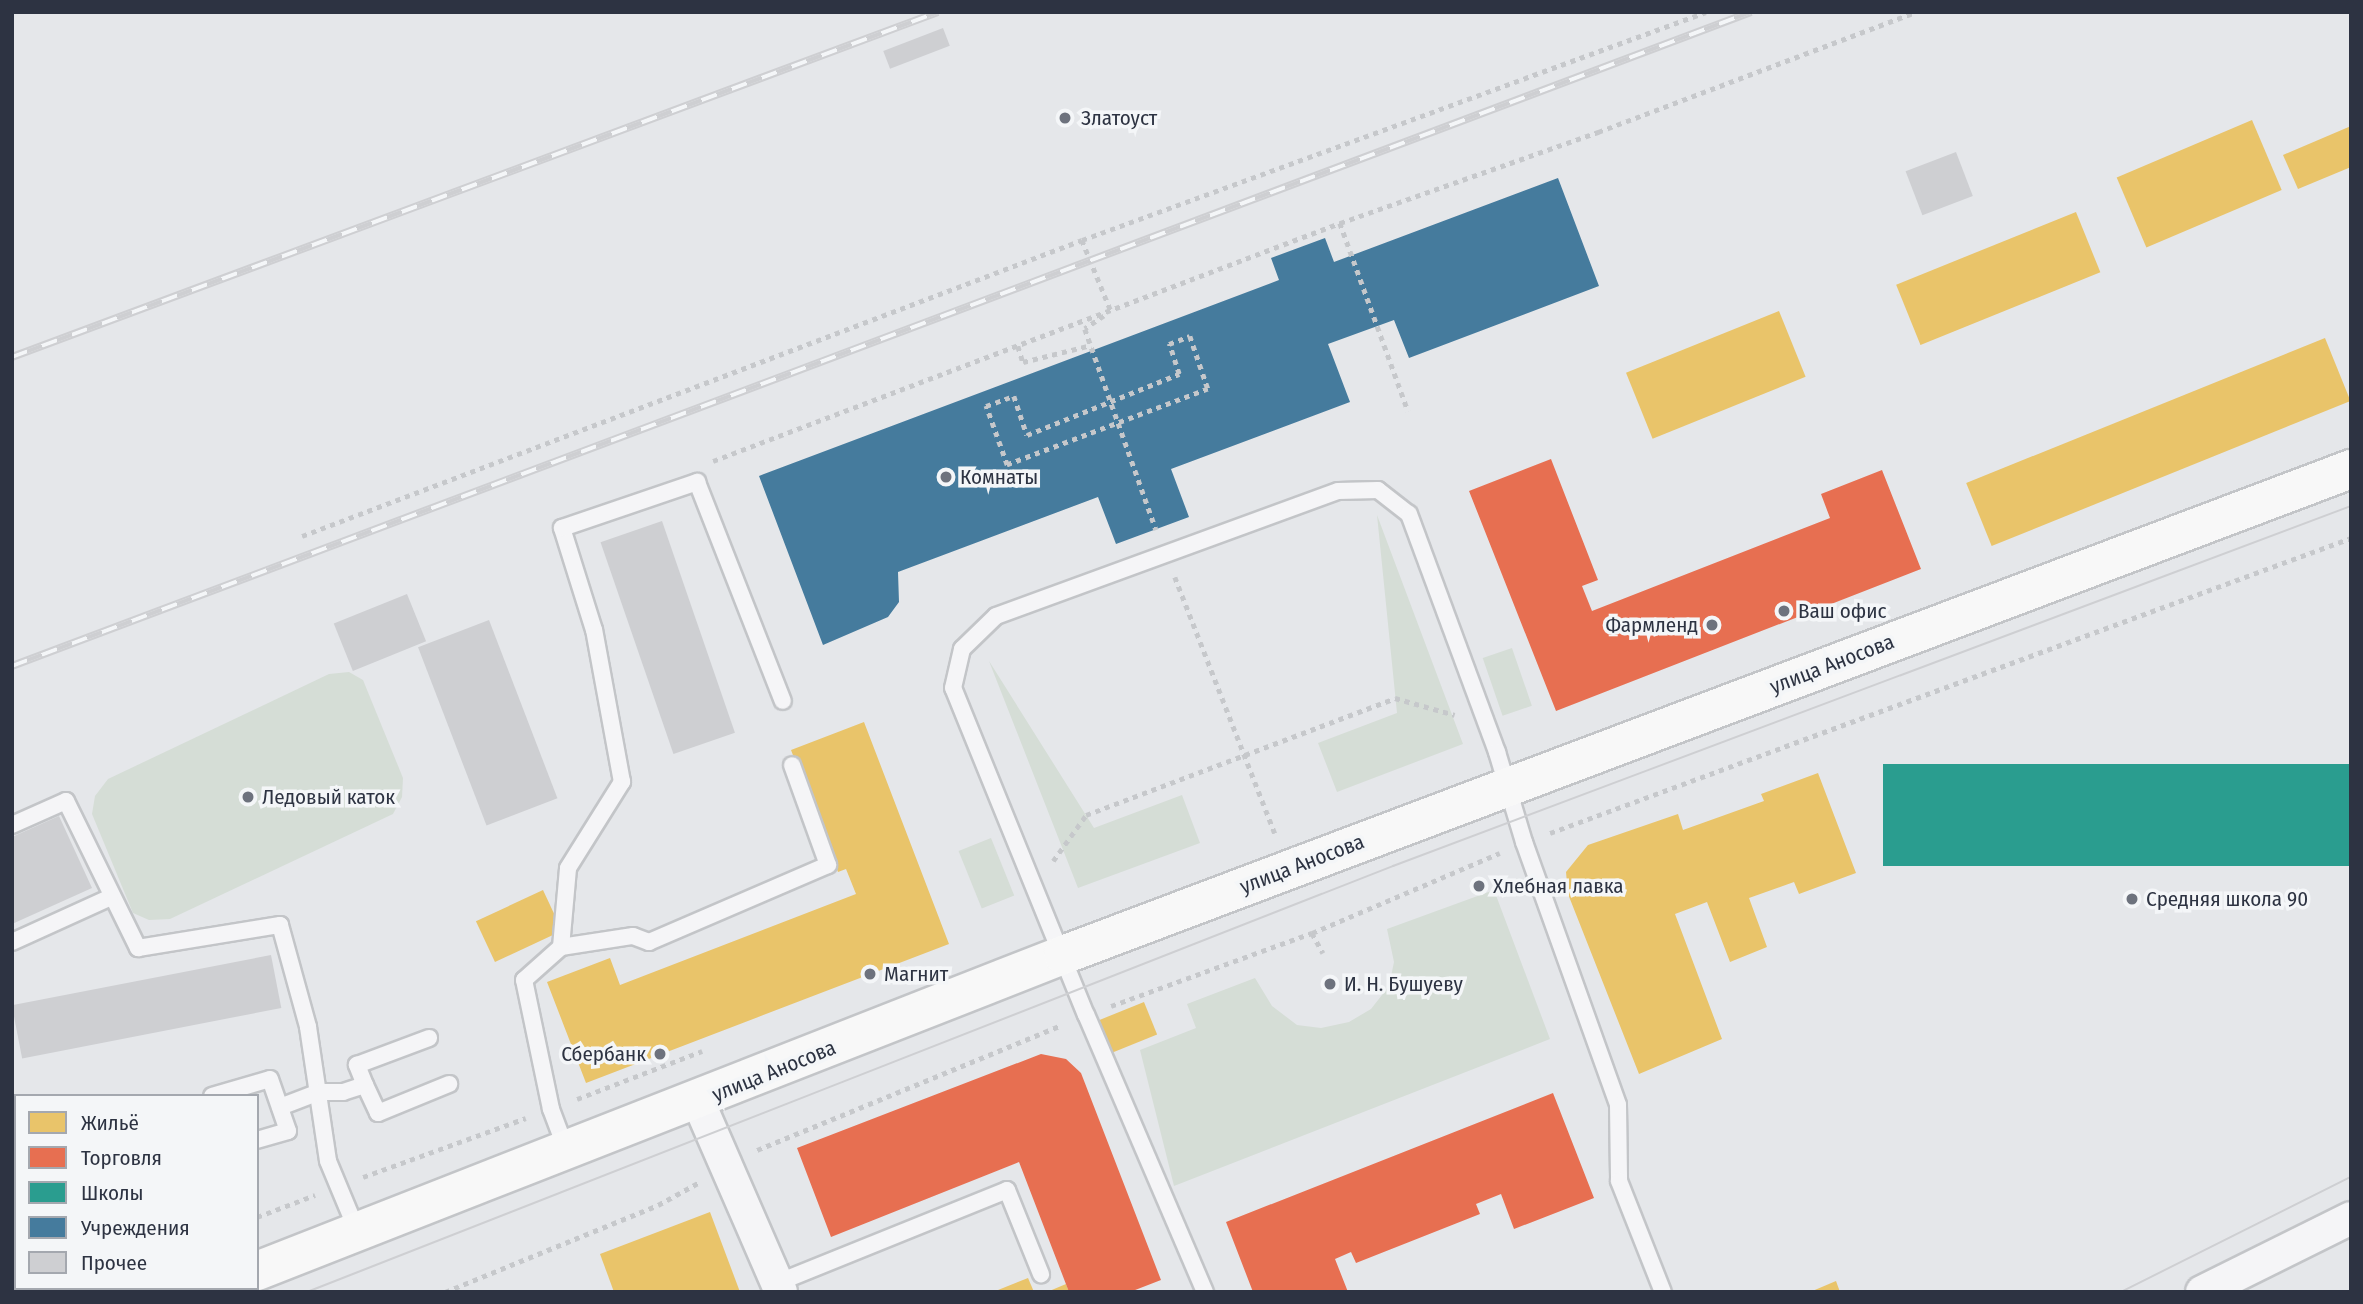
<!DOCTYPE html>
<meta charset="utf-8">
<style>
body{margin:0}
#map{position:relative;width:2363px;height:1304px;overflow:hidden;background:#e5e7ea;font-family:"Fira Sans Condensed",sans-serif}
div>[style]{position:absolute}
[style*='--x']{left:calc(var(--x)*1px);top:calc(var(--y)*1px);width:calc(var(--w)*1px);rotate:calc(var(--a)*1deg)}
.green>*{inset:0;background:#d5ddd6;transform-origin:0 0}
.homes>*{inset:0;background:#e9c46a;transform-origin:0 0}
.shops>*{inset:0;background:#e76f51}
.schools>*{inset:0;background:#2a9d8f;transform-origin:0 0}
.public>*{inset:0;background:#457b9d}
.building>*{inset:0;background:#cecfd2;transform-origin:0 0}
.path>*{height:4.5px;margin-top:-2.25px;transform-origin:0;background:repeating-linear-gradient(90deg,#c6c8cb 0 5px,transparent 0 10px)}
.roads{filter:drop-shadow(2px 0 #c3c5c8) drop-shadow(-2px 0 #c3c5c8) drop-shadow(0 2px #c3c5c8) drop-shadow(0 -2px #c3c5c8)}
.service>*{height:16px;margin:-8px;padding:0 8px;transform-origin:8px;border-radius:8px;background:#f5f5f7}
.minor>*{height:32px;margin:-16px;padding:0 16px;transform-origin:16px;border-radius:16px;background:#f5f5f7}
.secondary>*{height:38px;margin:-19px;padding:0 19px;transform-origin:19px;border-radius:19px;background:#f8f8f8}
.tram>*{height:2px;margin:-1px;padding:0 1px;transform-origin:1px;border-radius:1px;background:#cecfd2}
.rail>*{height:8px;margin-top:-4px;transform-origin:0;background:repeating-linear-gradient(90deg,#f4f6f8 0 16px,#cecfd2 0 32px);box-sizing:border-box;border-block:2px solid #cecfd2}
.dots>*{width:19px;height:19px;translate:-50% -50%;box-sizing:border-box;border:4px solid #f4f6f8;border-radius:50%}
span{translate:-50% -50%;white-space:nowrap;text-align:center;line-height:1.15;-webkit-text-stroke:7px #f4f6f8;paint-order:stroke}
.poi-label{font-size:21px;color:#2d3342}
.left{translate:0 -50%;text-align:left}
.right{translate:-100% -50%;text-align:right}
.street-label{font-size:21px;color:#2d3342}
.frame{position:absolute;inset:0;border:14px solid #2d3342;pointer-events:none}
.legend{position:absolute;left:14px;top:1094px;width:245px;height:196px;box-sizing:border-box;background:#f4f6f8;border:2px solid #a4a8af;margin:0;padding:9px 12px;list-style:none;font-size:21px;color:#2d3342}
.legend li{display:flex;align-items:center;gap:14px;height:35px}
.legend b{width:35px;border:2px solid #a4a8af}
</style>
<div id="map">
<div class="green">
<div style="clip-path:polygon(1377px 515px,1463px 744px,1337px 792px,1318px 743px,1397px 713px)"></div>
<div style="left:1512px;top:648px;width:61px;height:31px;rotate:71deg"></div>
<div style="clip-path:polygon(989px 661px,1094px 828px,1182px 795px,1200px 843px,1078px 888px)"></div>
<div style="clip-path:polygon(349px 672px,363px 680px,403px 778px,402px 797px,393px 814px,170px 919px,149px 920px,133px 913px,92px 814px,95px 796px,108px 779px,329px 674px)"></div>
<div style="left:991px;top:838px;width:62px;height:35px;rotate:68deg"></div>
<div style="clip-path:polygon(1494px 890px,1550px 1039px,1174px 1186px,1140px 1050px,1196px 1028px,1187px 1004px,1255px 978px,1272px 1006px,1297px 1025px,1321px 1028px,1349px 1022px,1371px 1009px,1389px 986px,1394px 962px,1387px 929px)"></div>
</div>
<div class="homes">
<div style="left:2252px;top:120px;width:76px;height:147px;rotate:67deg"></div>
<div style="clip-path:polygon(2351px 126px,2351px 167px,2298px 189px,2283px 155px)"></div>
<div style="left:2076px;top:212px;width:65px;height:194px;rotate:68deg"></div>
<div style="left:1779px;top:311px;width:71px;height:165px;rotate:68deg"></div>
<div style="left:2325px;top:338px;width:68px;height:387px;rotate:68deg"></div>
<div style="clip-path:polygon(864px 722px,949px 944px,586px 1083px,547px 982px,610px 958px,620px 985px,856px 894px,846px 869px,838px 872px,791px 750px)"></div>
<div style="clip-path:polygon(1818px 773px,1856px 873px,1799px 894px,1794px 882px,1749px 898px,1767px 947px,1730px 962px,1707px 902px,1675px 914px,1722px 1039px,1639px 1074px,1568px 894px,1566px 872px,1588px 845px,1678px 814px,1683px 830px,1764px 801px,1761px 794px)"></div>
<div style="left:543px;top:890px;width:45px;height:74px;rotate:65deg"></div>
<div style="left:1144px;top:1002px;width:35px;height:50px;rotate:68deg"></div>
<div style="left:16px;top:1189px;width:77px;height:4px;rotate:90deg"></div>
<div style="clip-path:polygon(710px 1212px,740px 1292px,614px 1292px,600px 1254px)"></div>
<div style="clip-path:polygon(1028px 1278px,1034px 1292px,993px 1292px)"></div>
<div style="clip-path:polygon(1836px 1281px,1840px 1292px,1810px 1292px)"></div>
<div style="clip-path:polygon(1066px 1284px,1069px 1292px,1047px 1292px)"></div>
</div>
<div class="shops">
<div style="clip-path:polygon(1551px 459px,1598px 580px,1582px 586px,1592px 611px,1830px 518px,1821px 494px,1882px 470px,1921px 569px,1556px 711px,1469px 491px)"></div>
<div style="clip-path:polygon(1041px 1054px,1066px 1059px,1081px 1073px,1161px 1280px,1130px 1292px,1069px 1292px,1019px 1162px,831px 1237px,797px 1148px)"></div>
<div style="clip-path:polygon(1553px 1093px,1594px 1198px,1514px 1229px,1501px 1194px,1476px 1204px,1480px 1214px,1356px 1263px,1351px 1252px,1335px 1259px,1348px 1292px,1253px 1292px,1226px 1222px)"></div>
</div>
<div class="schools">
<div style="left:2351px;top:764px;width:102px;height:468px;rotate:90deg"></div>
</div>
<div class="public">
<div style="clip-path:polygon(1558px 178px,1599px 286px,1409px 358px,1394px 320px,1328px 344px,1350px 402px,1171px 469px,1189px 517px,1116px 544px,1098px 497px,898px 572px,899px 602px,888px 617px,823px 645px,759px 476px,1279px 280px,1271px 258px,1325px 238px,1334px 262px)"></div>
</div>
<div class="building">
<div style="left:943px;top:28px;width:19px;height:64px;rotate:69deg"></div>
<div style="left:1956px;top:152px;width:47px;height:54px;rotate:69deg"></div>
<div style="left:662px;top:521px;width:224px;height:65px;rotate:71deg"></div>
<div style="left:407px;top:594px;width:51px;height:79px;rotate:68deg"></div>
<div style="left:489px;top:620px;width:191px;height:76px;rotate:69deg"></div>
<div style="clip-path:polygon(59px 816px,92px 888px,12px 924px,12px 837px)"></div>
<div style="left:271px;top:955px;width:54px;height:264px;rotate:79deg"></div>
</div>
<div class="path">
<div style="--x:1340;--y:223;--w:200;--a:70.1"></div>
<div style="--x:1082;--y:240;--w:77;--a:67.8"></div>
<div style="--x:1104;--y:316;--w:23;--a:146"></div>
<div style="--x:1085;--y:329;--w:213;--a:70.5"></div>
<div style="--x:1190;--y:336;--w:56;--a:71.2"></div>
<div style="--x:1208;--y:389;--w:215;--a:159.3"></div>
<div style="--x:1007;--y:465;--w:63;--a:-109.6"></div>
<div style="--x:986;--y:406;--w:30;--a:-20"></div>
<div style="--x:1014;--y:396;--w:41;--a:71.6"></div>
<div style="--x:1027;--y:435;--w:164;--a:-21.9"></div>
<div style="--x:1179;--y:374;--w:32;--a:-108"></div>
<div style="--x:1169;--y:344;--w:22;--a:-21"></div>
<div style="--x:1018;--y:346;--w:17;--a:73"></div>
<div style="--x:1023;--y:362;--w:70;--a:-14"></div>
<div style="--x:713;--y:461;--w:671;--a:-20.79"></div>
<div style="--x:1340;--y:223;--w:274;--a:-19.4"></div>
<div style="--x:1598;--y:132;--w:340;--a:-20.7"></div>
<div style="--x:302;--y:536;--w:834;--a:-20.78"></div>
<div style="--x:1082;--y:240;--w:664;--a:-20.07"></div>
<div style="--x:1175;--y:577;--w:275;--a:68.7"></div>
<div style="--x:1550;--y:833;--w:854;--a:-20.22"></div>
<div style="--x:1053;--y:861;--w:57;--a:-54.3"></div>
<div style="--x:1086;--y:815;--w:330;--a:-20.7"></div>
<div style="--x:1395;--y:698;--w:62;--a:15.8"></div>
<div style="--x:1312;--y:933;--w:23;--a:61"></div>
<div style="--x:1111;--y:1006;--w:214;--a:-20"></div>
<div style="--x:1312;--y:933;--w:204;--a:-23.1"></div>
<div style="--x:577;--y:1099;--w:134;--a:-21"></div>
<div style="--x:757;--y:1150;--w:327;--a:-22.3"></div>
<div style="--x:363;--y:1177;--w:173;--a:-19.9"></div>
<div style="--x:257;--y:1217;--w:62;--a:-20.8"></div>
<div style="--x:60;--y:1292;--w:11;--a:-22"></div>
<div style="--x:445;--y:1292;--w:230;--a:-22.2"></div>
<div style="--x:658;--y:1205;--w:46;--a:-28.8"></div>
</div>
<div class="roads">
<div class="service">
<div style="--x:12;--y:825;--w:59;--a:-24"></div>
<div style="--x:66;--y:801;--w:164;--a:63.9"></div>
<div style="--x:138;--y:948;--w:144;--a:-9.2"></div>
<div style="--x:280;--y:925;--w:106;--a:74.6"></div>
<div style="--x:308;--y:1027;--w:135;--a:81.5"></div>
<div style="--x:328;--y:1161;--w:78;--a:67.4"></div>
<div style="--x:12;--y:942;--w:107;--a:-24.4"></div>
<div style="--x:561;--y:947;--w:73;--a:-8.7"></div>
<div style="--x:633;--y:936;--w:17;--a:21"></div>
<div style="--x:649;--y:942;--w:195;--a:-23.3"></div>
<div style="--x:828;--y:865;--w:106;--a:-109.8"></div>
<div style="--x:365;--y:1085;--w:31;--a:65"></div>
<div style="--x:378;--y:1113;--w:77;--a:-22.2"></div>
<div style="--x:212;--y:1096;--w:60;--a:-16.3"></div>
<div style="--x:270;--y:1079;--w:55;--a:70.9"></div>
<div style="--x:288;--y:1131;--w:32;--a:164"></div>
<div style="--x:280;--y:1107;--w:42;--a:-21"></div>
<div style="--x:319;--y:1092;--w:24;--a:0"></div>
<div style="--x:343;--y:1092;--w:23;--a:-18"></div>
<div style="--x:365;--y:1085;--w:22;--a:-112"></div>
<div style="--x:357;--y:1065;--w:77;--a:-20.6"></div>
<div style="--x:566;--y:1149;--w:43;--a:-110.6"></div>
<div style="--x:551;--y:1109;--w:132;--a:-101.8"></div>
<div style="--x:524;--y:980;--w:50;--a:-41.7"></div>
<div style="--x:561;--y:947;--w:79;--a:-84.9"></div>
<div style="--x:568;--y:868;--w:102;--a:-57.9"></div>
<div style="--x:622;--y:782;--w:155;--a:-100.4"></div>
<div style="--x:594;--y:630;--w:107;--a:-107.4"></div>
<div style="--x:562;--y:528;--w:143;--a:-18.8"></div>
<div style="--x:697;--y:482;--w:235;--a:68.6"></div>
<div style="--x:777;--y:1283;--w:248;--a:-22"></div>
<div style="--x:1007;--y:1190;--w:91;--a:68"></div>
<div style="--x:1205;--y:1292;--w:301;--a:-113.2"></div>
<div style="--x:1086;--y:1015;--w:353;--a:-112.1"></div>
<div style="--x:953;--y:688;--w:40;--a:-77"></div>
<div style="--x:962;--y:649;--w:47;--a:-44.1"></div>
<div style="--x:996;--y:616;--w:364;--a:-20.1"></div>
<div style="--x:1338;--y:491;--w:40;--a:-1.4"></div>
<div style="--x:1378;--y:490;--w:39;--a:38"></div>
<div style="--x:1409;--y:514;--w:254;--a:69.7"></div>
<div style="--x:1497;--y:752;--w:94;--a:73.3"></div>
<div style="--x:1524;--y:842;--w:279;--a:70.3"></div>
<div style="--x:1618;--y:1105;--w:76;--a:89.2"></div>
<div style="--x:1619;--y:1181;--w:119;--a:68.4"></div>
</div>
<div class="minor">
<div style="--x:698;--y:1101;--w:208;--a:66.5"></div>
<div style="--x:2202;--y:1292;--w:166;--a:-26.4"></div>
</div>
<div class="secondary">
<div style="--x:257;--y:1271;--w:866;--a:-21.41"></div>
<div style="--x:1063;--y:955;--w:1377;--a:-20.67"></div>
<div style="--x:204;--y:1292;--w:11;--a:-22"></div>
</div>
</div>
<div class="tram">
<div style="--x:307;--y:1292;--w:1167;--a:-21.42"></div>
<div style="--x:1393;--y:866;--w:1023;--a:-20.6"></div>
<div style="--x:2121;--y:1292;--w:257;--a:-26.6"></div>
</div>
<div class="rail">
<div style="--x:12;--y:357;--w:988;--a:-20.43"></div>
<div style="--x:12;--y:666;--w:1858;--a:-20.61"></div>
</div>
<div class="dots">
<div style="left:1065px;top:118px;background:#6d727d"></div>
<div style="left:946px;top:477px;background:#6d727d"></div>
<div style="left:1784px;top:611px;background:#6d727d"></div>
<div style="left:1712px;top:625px;background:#6d727d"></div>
<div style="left:248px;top:797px;background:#6d727d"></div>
<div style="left:1479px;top:886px;background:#6d727d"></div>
<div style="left:2132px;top:899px;background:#6d727d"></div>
<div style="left:870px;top:974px;background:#6d727d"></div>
<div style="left:1330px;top:984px;background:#6d727d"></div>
<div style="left:660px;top:1054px;background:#6d727d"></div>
</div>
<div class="poi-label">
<span class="left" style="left:1081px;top:118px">Златоуст</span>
<span class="left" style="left:960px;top:477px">Комнаты</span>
<span class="left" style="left:1798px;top:611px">Ваш офис</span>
<span class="right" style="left:1698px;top:625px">Фармленд</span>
<span class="left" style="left:262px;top:797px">Ледовый каток</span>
<span class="left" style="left:1493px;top:886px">Хлебная лавка</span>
<span class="left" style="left:2146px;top:899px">Средняя школа 90</span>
<span class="left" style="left:884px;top:974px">Магнит</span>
<span class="left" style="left:1344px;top:984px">И. Н. Бушуеву</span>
<span class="right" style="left:646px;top:1054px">Сбербанк</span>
</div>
<div class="street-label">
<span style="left:1832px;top:664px;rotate:-21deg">улица Аносова</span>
<span style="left:1302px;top:864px;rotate:-21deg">улица Аносова</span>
<span style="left:774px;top:1071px;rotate:-22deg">улица Аносова</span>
</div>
<div class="frame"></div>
<ul class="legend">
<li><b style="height:19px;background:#e9c46a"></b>Жильё</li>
<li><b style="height:19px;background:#e76f51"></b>Торговля</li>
<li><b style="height:19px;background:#2a9d8f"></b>Школы</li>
<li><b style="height:19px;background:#457b9d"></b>Учреждения</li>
<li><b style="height:19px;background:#cecfd2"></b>Прочее</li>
</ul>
</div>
